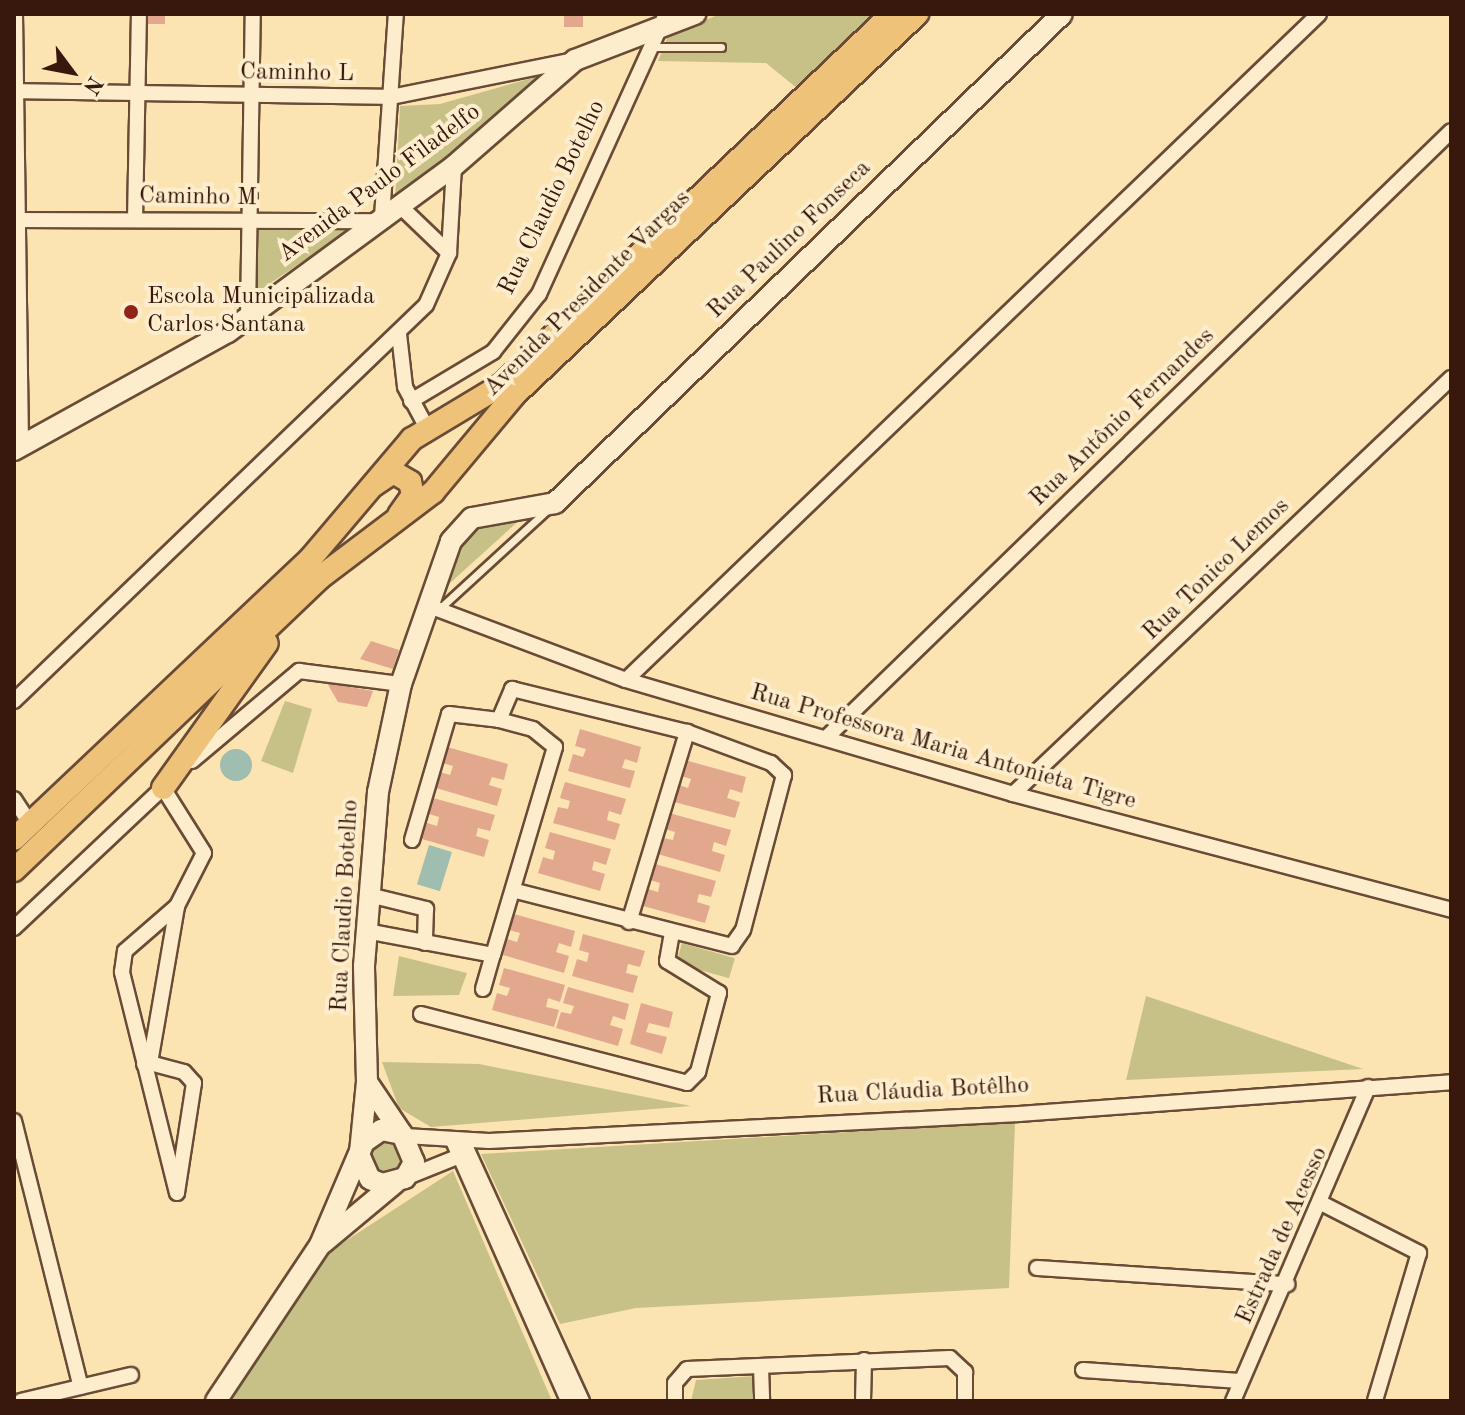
<!DOCTYPE html>
<meta charset="utf-8">
<style>
body{margin:0}
#map{position:relative;width:1465px;height:1415px;overflow:hidden;background:#fce3b2;font-family:"Old Standard TT",serif}
div>[style]{position:absolute}
[style*='--x']{left:calc(var(--x)*1px);top:calc(var(--y)*1px);width:calc(var(--w)*1px);rotate:calc(var(--a)*1deg)}
.green>*{inset:0;background:#c7c187;transform-origin:0 0}
.water>*{inset:0;background:#9fbeb0;transform-origin:0 0}
.round{border-radius:50%}
.building>*{inset:0;background:#e2a88e;transform-origin:0 0}
.roads{filter:drop-shadow(2px 0 #694b36) drop-shadow(-2px 0 #694b36) drop-shadow(0 2px #694b36) drop-shadow(0 -2px #694b36)}
.lane>*{height:7px;margin:-3.5px;padding:0 3.5px;transform-origin:3.5px;border-radius:3.5px;background:#fdedcd}
.street>*{height:14px;margin:-7px;padding:0 7px;transform-origin:7px;border-radius:7px;background:#fdedcd}
.secondary>*{height:20px;margin:-10px;padding:0 10px;transform-origin:10px;border-radius:10px;background:#fdedcd}
.primary>*{height:22px;margin:-11px;padding:0 11px;transform-origin:11px;border-radius:11px;background:#eec279}
.dots>*{width:22px;height:22px;translate:-50% -50%;box-sizing:border-box;border:4px solid #fdedcd;border-radius:50%}
span{translate:-50% -50%;white-space:nowrap;text-align:center;line-height:1.15;-webkit-text-stroke:8px #fdedcd;paint-order:stroke}
.street-label{font-size:24px;color:#38180c}
.poi-label{font-size:24px;color:#38180c}
.left{translate:0 -50%;text-align:left}
.frame{position:absolute;inset:0;border:16px solid #38180c;pointer-events:none}
.north{position:absolute;left:32px;top:32px;width:80px;height:80px;-webkit-text-stroke:6px #fdedcd;paint-order:stroke;rotate:122deg;font-size:22px;font-weight:700;line-height:32px;text-align:center;color:#38180c}
.north::after{content:'';display:block;margin:auto;width:28px;height:36px;background:#38180c;clip-path:polygon(50% 0,100% 100%,50% 72%,0 100%)}
</style>
<div id="map">
<div class="green">
<div style="clip-path:polygon(720px 14px,877px 14px,798px 89px,766px 63px,658px 61px,668px 36px)"></div>
<div style="clip-path:polygon(543px 75px,395px 200px,400px 106px,440px 104px)"></div>
<div style="clip-path:polygon(257px 228px,349px 230px,253px 295px)"></div>
<div style="clip-path:polygon(534px 507px,439px 593px,462px 529px)"></div>
<div style="clip-path:polygon(285px 701px,312px 709px,293px 773px,261px 761px)"></div>
<div style="left:682px;top:943px;width:55px;height:21px;rotate:16deg"></div>
<div style="clip-path:polygon(399px 956px,467px 973px,459px 995px,393px 996px)"></div>
<div style="clip-path:polygon(1146px 996px,1363px 1069px,1126px 1080px)"></div>
<div style="clip-path:polygon(382px 1062px,479px 1064px,691px 1106px,431px 1127px,399px 1108px)"></div>
<div style="clip-path:polygon(1015px 1122px,1009px 1288px,636px 1308px,560px 1324px,481px 1154px)"></div>
<div style="clip-path:polygon(382px 1133px,406px 1144px,401px 1172px,380px 1174px,368px 1155px)"></div>
<div style="clip-path:polygon(453px 1171px,552px 1401px,231px 1401px,324px 1255px)"></div>
<div style="clip-path:polygon(756px 1376px,761px 1401px,691px 1401px,696px 1380px)"></div>
</div>
<div class="water">
<div class="round" style="left:220px;top:749px;width:32px;height:32px"></div>
<div style="left:429px;top:845px;width:24px;height:41px;rotate:17deg"></div>
</div>
<div class="building">
<div style="left:142px;top:14px;width:23px;height:10px"></div>
<div style="left:564px;top:14px;width:19px;height:13px"></div>
<div style="clip-path:polygon(371px 641px,399px 650px,393px 669px,360px 659px)"></div>
<div style="clip-path:polygon(327px 683px,373px 691px,367px 707px,338px 702px)"></div>
<div style="clip-path:polygon(580px 729px,641px 747px,637px 763px,625px 759px,622px 768px,635px 771px,630px 788px,568px 771px,573px 754px,583px 757px,586px 749px,575px 746px)"></div>
<div style="clip-path:polygon(447px 747px,508px 764px,504px 780px,492px 777px,489px 785px,502px 789px,497px 806px,436px 788px,440px 772px,450px 775px,453px 766px,442px 763px)"></div>
<div style="clip-path:polygon(685px 760px,746px 777px,742px 793px,730px 789px,727px 798px,740px 802px,735px 818px,674px 802px,679px 785px,688px 788px,691px 779px,681px 776px)"></div>
<div style="clip-path:polygon(565px 782px,626px 799px,621px 815px,609px 811px,607px 820px,620px 824px,615px 840px,553px 823px,558px 807px,568px 809px,570px 801px,560px 798px)"></div>
<div style="clip-path:polygon(433px 798px,495px 815px,490px 831px,478px 828px,476px 836px,489px 840px,484px 857px,422px 839px,427px 823px,437px 826px,439px 817px,429px 814px)"></div>
<div style="clip-path:polygon(669px 813px,731px 830px,726px 846px,714px 842px,712px 851px,725px 855px,720px 872px,658px 854px,663px 838px,673px 840px,675px 832px,665px 829px)"></div>
<div style="clip-path:polygon(550px 832px,611px 849px,606px 865px,594px 861px,592px 870px,605px 874px,600px 891px,538px 873px,543px 857px,553px 860px,555px 851px,545px 848px)"></div>
<div style="clip-path:polygon(655px 864px,716px 881px,711px 897px,699px 894px,697px 902px,710px 906px,705px 923px,643px 906px,648px 889px,658px 892px,660px 883px,650px 880px)"></div>
<div style="clip-path:polygon(514px 914px,575px 931px,571px 947px,559px 943px,556px 952px,569px 956px,564px 973px,503px 955px,507px 939px,517px 942px,520px 933px,509px 930px)"></div>
<div style="clip-path:polygon(583px 934px,645px 951px,640px 967px,628px 964px,626px 973px,638px 976px,633px 993px,572px 976px,577px 959px,587px 962px,589px 953px,579px 950px)"></div>
<div style="clip-path:polygon(504px 968px,565px 985px,560px 1002px,548px 998px,546px 1007px,559px 1010px,554px 1027px,492px 1010px,497px 993px,507px 996px,510px 988px,499px 985px)"></div>
<div style="clip-path:polygon(568px 987px,629px 1004px,625px 1020px,613px 1016px,610px 1025px,623px 1029px,618px 1046px,556px 1028px,561px 1012px,571px 1014px,574px 1006px,563px 1003px)"></div>
<div style="clip-path:polygon(641px 1003px,673px 1012px,669px 1028px,649px 1023px,646px 1032px,667px 1037px,662px 1054px,630px 1044px)"></div>
</div>
<div class="roads">
<div class="lane">
<div style="--x:651;--y:47;--w:70;--a:0"></div>
<div style="--x:438;--y:610;--w:148;--a:-42.5"></div>
</div>
<div class="street">
<div style="--x:15;--y:14;--w:433;--a:89.2"></div>
<div style="--x:14;--y:91;--w:377;--a:0.9"></div>
<div style="--x:391;--y:97;--w:183;--a:-11.4"></div>
<div style="--x:400;--y:206;--w:68;--a:43.8"></div>
<div style="--x:382;--y:217;--w:203;--a:-86.1"></div>
<div style="--x:18;--y:220;--w:359;--a:0.2"></div>
<div style="--x:135;--y:220;--w:206;--a:-88.9"></div>
<div style="--x:248;--y:316;--w:302;--a:-89.1"></div>
<div style="--x:399;--y:334;--w:53;--a:83.5"></div>
<div style="--x:405;--y:387;--w:47;--a:61.8"></div>
<div style="--x:411;--y:401;--w:96;--a:-30.9"></div>
<div style="--x:493;--y:352;--w:74;--a:-51.6"></div>
<div style="--x:539;--y:294;--w:307;--a:-65.6"></div>
<div style="--x:429;--y:606;--w:210;--a:20.6"></div>
<div style="--x:626;--y:680;--w:403;--a:16.4"></div>
<div style="--x:1013;--y:794;--w:453;--a:14.8"></div>
<div style="--x:626;--y:680;--w:961;--a:-43.86"></div>
<div style="--x:14;--y:701;--w:571;--a:-43.87"></div>
<div style="--x:426;--y:305;--w:57;--a:-66.1"></div>
<div style="--x:449;--y:253;--w:87;--a:-86.7"></div>
<div style="--x:826;--y:738;--w:871;--a:-44.16"></div>
<div style="--x:192;--y:761;--w:140;--a:-40.1"></div>
<div style="--x:299;--y:671;--w:103;--a:7.3"></div>
<div style="--x:1013;--y:794;--w:604;--a:-43.52"></div>
<div style="--x:14;--y:799;--w:30;--a:57"></div>
<div style="--x:412;--y:840;--w:131;--a:-73.6"></div>
<div style="--x:449;--y:714;--w:50;--a:6.8"></div>
<div style="--x:369;--y:895;--w:59;--a:13.8"></div>
<div style="--x:426;--y:909;--w:34;--a:92"></div>
<div style="--x:629;--y:922;--w:199;--a:-73"></div>
<div style="--x:14;--y:928;--w:212;--a:-43.3"></div>
<div style="--x:366;--y:931;--w:129;--a:10.7"></div>
<div style="--x:493;--y:955;--w:217;--a:-73.4"></div>
<div style="--x:555;--y:747;--w:28;--a:-141"></div>
<div style="--x:533;--y:729;--w:35;--a:-165"></div>
<div style="--x:499;--y:720;--w:34;--a:-67"></div>
<div style="--x:512;--y:689;--w:180;--a:13.8"></div>
<div style="--x:687;--y:732;--w:90;--a:20.3"></div>
<div style="--x:771;--y:763;--w:18;--a:43"></div>
<div style="--x:784;--y:775;--w:160;--a:104.8"></div>
<div style="--x:743;--y:930;--w:19;--a:125"></div>
<div style="--x:732;--y:946;--w:226;--a:-165.7"></div>
<div style="--x:483;--y:989;--w:35;--a:-74"></div>
<div style="--x:421;--y:1014;--w:275;--a:14.5"></div>
<div style="--x:687;--y:1083;--w:16;--a:-45"></div>
<div style="--x:698;--y:1072;--w:82;--a:-75.1"></div>
<div style="--x:719;--y:993;--w:61;--a:-148.4"></div>
<div style="--x:667;--y:961;--w:27;--a:-80"></div>
<div style="--x:150;--y:1063;--w:35;--a:15"></div>
<div style="--x:184;--y:1072;--w:15;--a:48"></div>
<div style="--x:194;--y:1083;--w:111;--a:98.8"></div>
<div style="--x:177;--y:1193;--w:228;--a:-104"></div>
<div style="--x:122;--y:972;--w:21;--a:-82"></div>
<div style="--x:125;--y:951;--w:69;--a:-40.9"></div>
<div style="--x:177;--y:906;--w:59;--a:-63"></div>
<div style="--x:204;--y:853;--w:77;--a:-122.2"></div>
<div style="--x:144;--y:1064;--w:6;--a:-9"></div>
<div style="--x:150;--y:1063;--w:159;--a:-80.2"></div>
<div style="--x:14;--y:1121;--w:274;--a:75.9"></div>
<div style="--x:405;--y:1136;--w:84;--a:3.4"></div>
<div style="--x:489;--y:1141;--w:531;--a:-2.92"></div>
<div style="--x:1019;--y:1114;--w:433;--a:-4.2"></div>
<div style="--x:453;--y:1141;--w:284;--a:66.1"></div>
<div style="--x:463;--y:1141;--w:286;--a:65.4"></div>
<div style="--x:405;--y:1178;--w:67;--a:-22"></div>
<div style="--x:1323;--y:1204;--w:108;--a:27"></div>
<div style="--x:1419;--y:1253;--w:154;--a:106.6"></div>
<div style="--x:1037;--y:1268;--w:251;--a:3.7"></div>
<div style="--x:761;--y:1367;--w:34;--a:88"></div>
<div style="--x:1083;--y:1370;--w:157;--a:4"></div>
<div style="--x:21;--y:1401;--w:113;--a:-13.3"></div>
<div style="--x:675;--y:1401;--w:18;--a:-90"></div>
<div style="--x:675;--y:1383;--w:18;--a:-49"></div>
<div style="--x:687;--y:1369;--w:263;--a:-2.4"></div>
<div style="--x:950;--y:1358;--w:21;--a:43"></div>
<div style="--x:965;--y:1372;--w:29;--a:90"></div>
<div style="--x:863;--y:1401;--w:41;--a:-88.6"></div>
<div style="--x:1233;--y:1401;--w:342;--a:-66.7"></div>
</div>
<div class="secondary">
<div style="--x:14;--y:450;--w:244;--a:-28.9"></div>
<div style="--x:228;--y:332;--w:280;--a:-36.3"></div>
<div style="--x:454;--y:166;--w:161;--a:-41.2"></div>
<div style="--x:575;--y:60;--w:129;--a:-21"></div>
<div style="--x:367;--y:1082;--w:63;--a:56.1"></div>
<div style="--x:360;--y:1152;--w:70;--a:-84.3"></div>
<div style="--x:367;--y:1082;--w:116;--a:-91.5"></div>
<div style="--x:364;--y:966;--w:175;--a:-85.4"></div>
<div style="--x:378;--y:792;--w:110;--a:-78"></div>
<div style="--x:401;--y:684;--w:151;--a:-70.7"></div>
<div style="--x:451;--y:541;--w:31;--a:-48"></div>
<div style="--x:472;--y:518;--w:84;--a:-10.2"></div>
<div style="--x:555;--y:503;--w:704;--a:-43.96"></div>
<div style="--x:323;--y:1243;--w:94;--a:-39.8"></div>
<div style="--x:216;--y:1401;--w:187;--a:-56.3"></div>
<div style="--x:320;--y:1245;--w:112;--a:-66.9"></div>
<div style="--x:364;--y:1142;--w:21;--a:-35"></div>
<div style="--x:381;--y:1130;--w:21;--a:11"></div>
<div style="--x:402;--y:1134;--w:30;--a:67"></div>
<div style="--x:414;--y:1162;--w:18;--a:119"></div>
<div style="--x:405;--y:1178;--w:24;--a:165"></div>
<div style="--x:382;--y:1184;--w:13;--a:-157"></div>
<div style="--x:370;--y:1179;--w:24;--a:-114"></div>
</div>
<div class="primary">
<div style="--x:374;--y:485;--w:23;--a:-34"></div>
<div style="--x:393;--y:472;--w:20;--a:30"></div>
<div style="--x:410;--y:482;--w:13;--a:77"></div>
<div style="--x:413;--y:495;--w:24;--a:125"></div>
<div style="--x:163;--y:788;--w:178;--a:-54.4"></div>
<div style="--x:14;--y:839;--w:409;--a:-43.4"></div>
<div style="--x:311;--y:558;--w:156;--a:-49.7"></div>
<div style="--x:412;--y:439;--w:106;--a:-31.1"></div>
<div style="--x:503;--y:384;--w:537;--a:-43.57"></div>
<div style="--x:14;--y:870;--w:421;--a:-43.7"></div>
<div style="--x:318;--y:579;--w:144;--a:-37.1"></div>
<div style="--x:433;--y:492;--w:126;--a:-50.1"></div>
<div style="--x:514;--y:395;--w:555;--a:-43.39"></div>
</div>
</div>
<div class="dots">
<div style="left:131px;top:312px;background:#8f2418"></div>
</div>
<div class="street-label">
<span style="left:297px;top:74px;rotate:1deg">Caminho L</span>
<span style="left:380px;top:184px;rotate:-37deg">Avenida Paulo Filadelfo</span>
<span style="left:198px;top:198px;rotate:1deg">Caminho M</span>
<span style="left:553px;top:198px;rotate:-64deg">Rua Claudio Botelho</span>
<span style="left:790px;top:240px;rotate:-44deg">Rua Paulino Fonseca</span>
<span style="left:588px;top:294px;rotate:-45deg">Avenida Presidente Vargas</span>
<span style="left:1123px;top:418px;rotate:-44deg">Rua Antônio Fernandes</span>
<span style="left:1217px;top:570px;rotate:-44deg">Rua Tonico Lemos</span>
<span style="left:943px;top:748px;rotate:16deg">Rua Professora Maria Antonieta Tigre</span>
<span style="left:346px;top:906px;rotate:-87deg">Rua Claudio Botelho</span>
<span style="left:923px;top:1092px;rotate:-3deg">Rua Cláudia Botêlho</span>
<span style="left:1283px;top:1236px;rotate:-66deg">Estrada de Acesso</span>
</div>
<div class="poi-label">
<span class="left" style="left:147px;top:312px">Escola Municipalizada<br>Carlos Santana</span>
</div>
<div class="frame"></div>
<div class="north">N</div>
</div>
